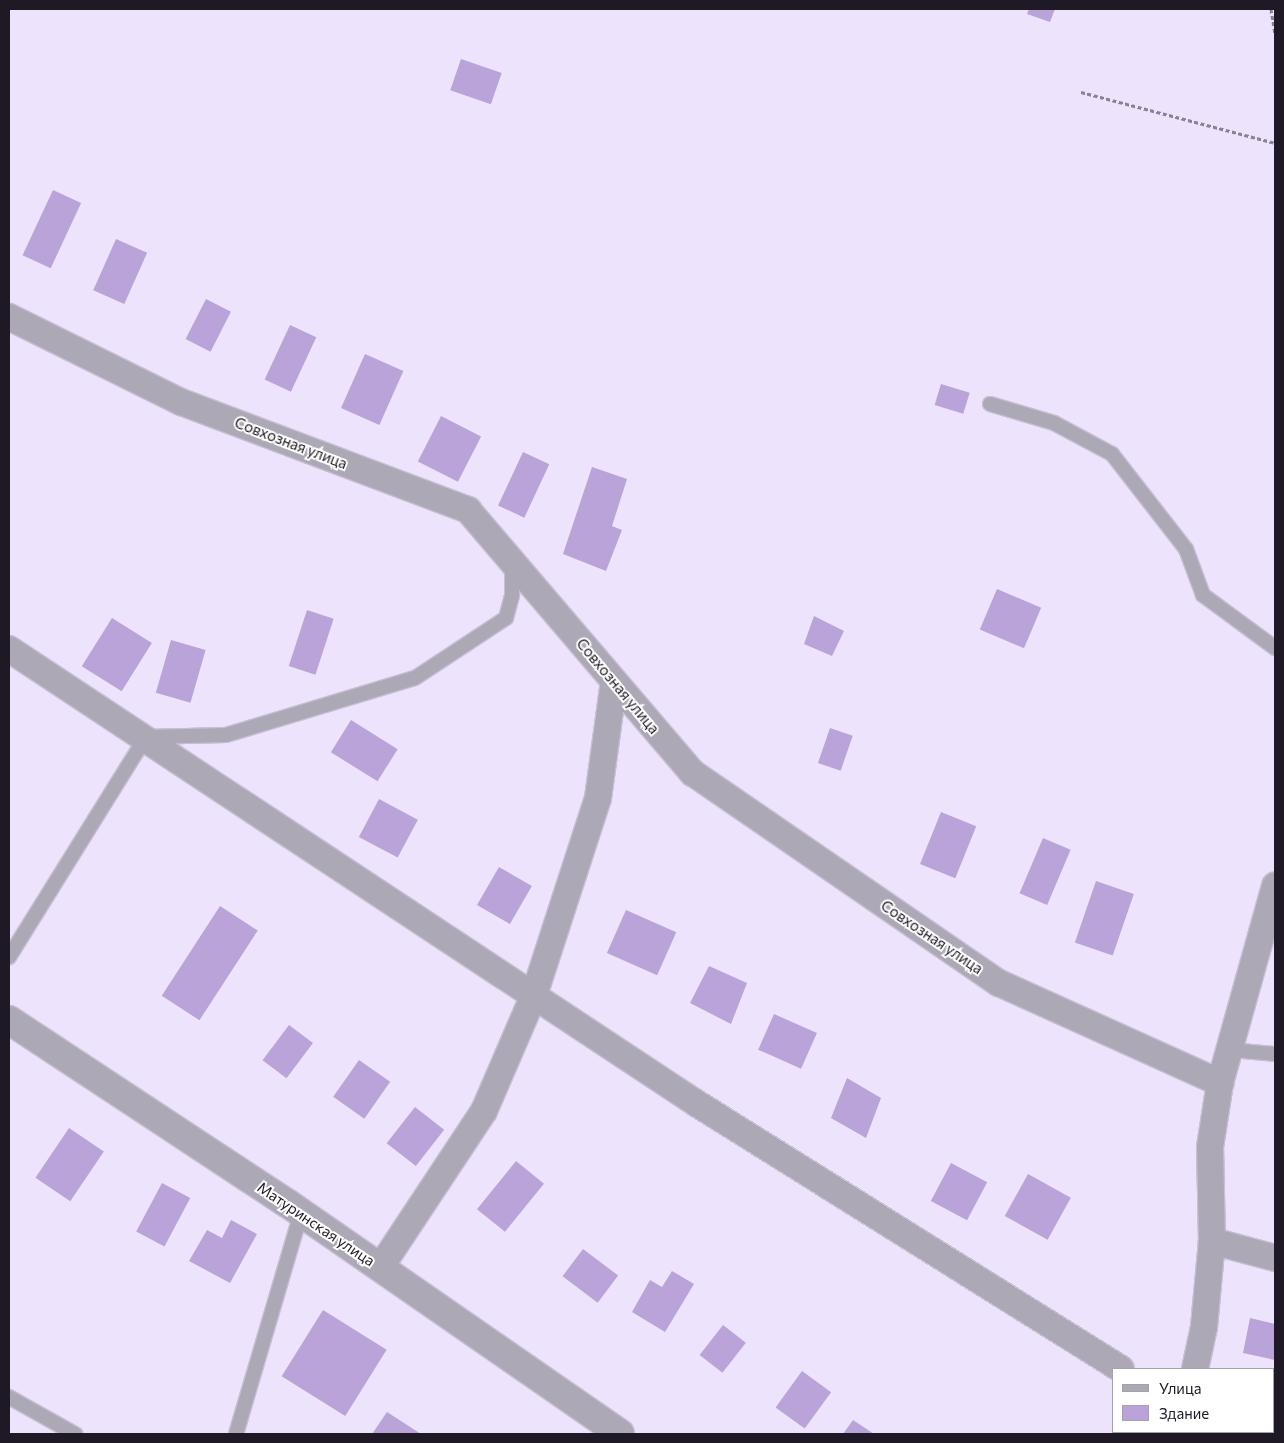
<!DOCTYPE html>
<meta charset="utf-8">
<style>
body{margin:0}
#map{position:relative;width:1284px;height:1443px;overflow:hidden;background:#ede3fc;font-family:Commissioner,sans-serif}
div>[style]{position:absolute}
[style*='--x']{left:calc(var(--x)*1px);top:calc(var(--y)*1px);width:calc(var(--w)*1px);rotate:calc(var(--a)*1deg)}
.building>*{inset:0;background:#baa3d8;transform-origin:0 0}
.path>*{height:3px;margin-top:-1.5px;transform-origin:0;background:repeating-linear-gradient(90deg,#898294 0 4px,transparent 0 6.5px)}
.roads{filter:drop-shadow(1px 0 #c8bfd5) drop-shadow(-1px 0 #c8bfd5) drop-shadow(0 1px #c8bfd5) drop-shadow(0 -1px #c8bfd5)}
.service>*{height:14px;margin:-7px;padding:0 7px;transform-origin:7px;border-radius:7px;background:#ada8b5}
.minor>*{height:26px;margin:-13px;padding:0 13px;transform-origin:13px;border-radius:13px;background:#ada8b5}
.tertiary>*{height:28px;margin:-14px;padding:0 14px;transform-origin:14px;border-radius:14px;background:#ada8b5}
span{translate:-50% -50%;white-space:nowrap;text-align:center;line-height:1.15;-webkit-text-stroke:4px #fff;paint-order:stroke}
.street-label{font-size:15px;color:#1e1924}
.frame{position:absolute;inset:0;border:10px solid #1e1924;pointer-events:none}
.legend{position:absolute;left:1112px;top:1368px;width:162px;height:65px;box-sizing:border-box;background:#fff;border:1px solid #a5a3a7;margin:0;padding:6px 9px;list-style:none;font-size:15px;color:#1e1924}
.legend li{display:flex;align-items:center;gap:10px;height:25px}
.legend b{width:25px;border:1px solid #a5a3a7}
</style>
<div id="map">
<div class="building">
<div style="clip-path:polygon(1029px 9px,1055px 9px,1050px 22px,1027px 14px)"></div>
<div style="left:461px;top:59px;width:43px;height:33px;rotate:19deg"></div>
<div style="left:53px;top:190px;width:31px;height:72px;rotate:25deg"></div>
<div style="left:116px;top:239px;width:34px;height:56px;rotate:24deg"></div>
<div style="left:206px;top:299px;width:28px;height:45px;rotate:27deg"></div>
<div style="left:290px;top:325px;width:29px;height:60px;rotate:25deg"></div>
<div style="left:365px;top:354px;width:42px;height:59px;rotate:24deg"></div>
<div style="left:941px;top:384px;width:30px;height:22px;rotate:17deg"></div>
<div style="left:441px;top:416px;width:45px;height:51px;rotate:27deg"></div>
<div style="left:523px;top:452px;width:29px;height:59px;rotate:25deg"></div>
<div style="clip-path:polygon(592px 467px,627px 479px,612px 526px,622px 530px,606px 571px,563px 554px)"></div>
<div style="left:997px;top:589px;width:48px;height:44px;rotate:23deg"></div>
<div style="left:307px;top:610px;width:28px;height:59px;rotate:18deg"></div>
<div style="clip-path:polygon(814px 616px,844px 631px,832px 656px,804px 644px)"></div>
<div style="left:112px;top:618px;width:47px;height:57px;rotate:32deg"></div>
<div style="left:171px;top:640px;width:36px;height:55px;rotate:16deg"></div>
<div style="left:351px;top:720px;width:55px;height:38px;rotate:32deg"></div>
<div style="left:830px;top:728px;width:24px;height:37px;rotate:19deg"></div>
<div style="left:379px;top:799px;width:44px;height:43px;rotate:28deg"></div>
<div style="left:941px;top:812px;width:38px;height:56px;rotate:22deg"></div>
<div style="left:1043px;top:838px;width:30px;height:60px;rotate:23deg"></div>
<div style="left:499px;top:867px;width:38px;height:44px;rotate:30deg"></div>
<div style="left:1096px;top:881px;width:40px;height:65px;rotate:19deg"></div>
<div style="left:220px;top:906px;width:45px;height:107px;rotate:33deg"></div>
<div style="left:626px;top:910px;width:55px;height:47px;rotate:24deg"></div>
<div style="clip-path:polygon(709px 966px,747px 983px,731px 1024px,690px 1003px)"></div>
<div style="left:774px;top:1014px;width:47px;height:39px;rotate:24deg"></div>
<div style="left:289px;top:1025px;width:30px;height:44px;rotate:37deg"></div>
<div style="left:359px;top:1060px;width:38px;height:45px;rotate:35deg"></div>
<div style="clip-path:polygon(847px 1078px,881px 1098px,866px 1138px,831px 1118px)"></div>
<div style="left:415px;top:1107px;width:37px;height:46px;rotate:38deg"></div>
<div style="left:69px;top:1128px;width:42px;height:60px;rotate:34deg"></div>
<div style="left:516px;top:1161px;width:36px;height:62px;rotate:39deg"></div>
<div style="left:951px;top:1163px;width:41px;height:43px;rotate:28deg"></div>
<div style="left:1028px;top:1174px;width:49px;height:48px;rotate:29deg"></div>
<div style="left:162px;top:1183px;width:32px;height:55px;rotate:28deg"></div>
<div style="clip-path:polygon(231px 1220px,257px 1234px,230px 1283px,189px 1261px,207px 1230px,222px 1238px)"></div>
<div style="left:583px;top:1249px;width:44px;height:34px;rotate:37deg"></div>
<div style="clip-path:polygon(672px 1271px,694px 1284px,665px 1332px,632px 1312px,650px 1280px,662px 1287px)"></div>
<div style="left:323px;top:1310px;width:75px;height:78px;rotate:32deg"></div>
<div style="clip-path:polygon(1250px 1318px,1275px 1324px,1275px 1360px,1243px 1353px)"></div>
<div style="left:723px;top:1325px;width:29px;height:38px;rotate:38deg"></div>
<div style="left:802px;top:1371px;width:36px;height:45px;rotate:36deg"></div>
<div style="clip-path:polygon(387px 1412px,421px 1434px,372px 1434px)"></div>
<div style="clip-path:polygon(853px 1420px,874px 1434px,843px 1434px)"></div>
</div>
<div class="path">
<div style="--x:1271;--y:9;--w:25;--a:81"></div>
<div style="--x:1081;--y:92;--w:201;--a:14.7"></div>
</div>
<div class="roads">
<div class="service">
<div style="--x:990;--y:404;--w:67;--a:16.5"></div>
<div style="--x:1054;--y:423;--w:66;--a:28.1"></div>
<div style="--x:1112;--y:454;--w:120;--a:52.1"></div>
<div style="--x:1186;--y:549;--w:49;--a:69.7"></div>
<div style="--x:1203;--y:595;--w:89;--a:36.4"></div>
<div style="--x:9;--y:957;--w:259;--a:-58.1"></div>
<div style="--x:146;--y:737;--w:80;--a:-1.4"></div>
<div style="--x:226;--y:735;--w:197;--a:-16.8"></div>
<div style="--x:415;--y:678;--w:109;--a:-33.4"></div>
<div style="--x:506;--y:618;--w:24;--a:-75"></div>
<div style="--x:512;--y:595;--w:32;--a:-90"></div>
<div style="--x:1231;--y:1050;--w:44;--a:5.2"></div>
<div style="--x:9;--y:1397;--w:76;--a:29.3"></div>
<div style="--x:236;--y:1434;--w:230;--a:-73.6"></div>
</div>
<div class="minor">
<div style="--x:9;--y:317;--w:192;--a:26.3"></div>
<div style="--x:181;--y:402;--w:307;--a:20.6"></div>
<div style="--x:468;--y:510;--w:346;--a:49.5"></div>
<div style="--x:693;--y:773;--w:371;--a:34.5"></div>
<div style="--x:999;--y:983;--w:243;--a:24.3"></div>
<div style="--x:9;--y:649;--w:823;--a:33.46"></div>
<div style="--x:696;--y:1103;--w:501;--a:32.04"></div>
<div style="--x:1212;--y:1241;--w:65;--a:15.1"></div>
<div style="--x:380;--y:1268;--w:188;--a:-56.5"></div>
<div style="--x:484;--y:1111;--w:126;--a:-66.7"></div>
<div style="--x:534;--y:995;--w:207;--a:-72"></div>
<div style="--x:598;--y:798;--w:118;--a:-82.2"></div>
<div style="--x:1195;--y:1369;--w:43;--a:-77.9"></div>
<div style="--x:1204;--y:1327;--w:86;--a:-84.7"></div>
<div style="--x:1212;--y:1241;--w:94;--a:-91.2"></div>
<div style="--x:1210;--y:1147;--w:65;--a:-81.1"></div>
<div style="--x:1220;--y:1083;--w:205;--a:-74.4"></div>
<div style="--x:1184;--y:1434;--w:2;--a:-90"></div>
</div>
<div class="tertiary">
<div style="--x:9;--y:1020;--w:333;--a:33.4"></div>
<div style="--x:287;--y:1203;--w:405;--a:34.7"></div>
</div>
</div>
<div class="street-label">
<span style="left:291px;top:443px;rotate:21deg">Совхозная улица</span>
<span style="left:618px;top:686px;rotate:50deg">Совхозная улица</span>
<span style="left:932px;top:937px;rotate:34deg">Совхозная улица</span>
<span style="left:316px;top:1224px;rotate:34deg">Матуринская улица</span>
</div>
<div class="frame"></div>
<ul class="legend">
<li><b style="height:6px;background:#ada8b5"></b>Улица</li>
<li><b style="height:14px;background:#baa3d8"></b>Здание</li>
</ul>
</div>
